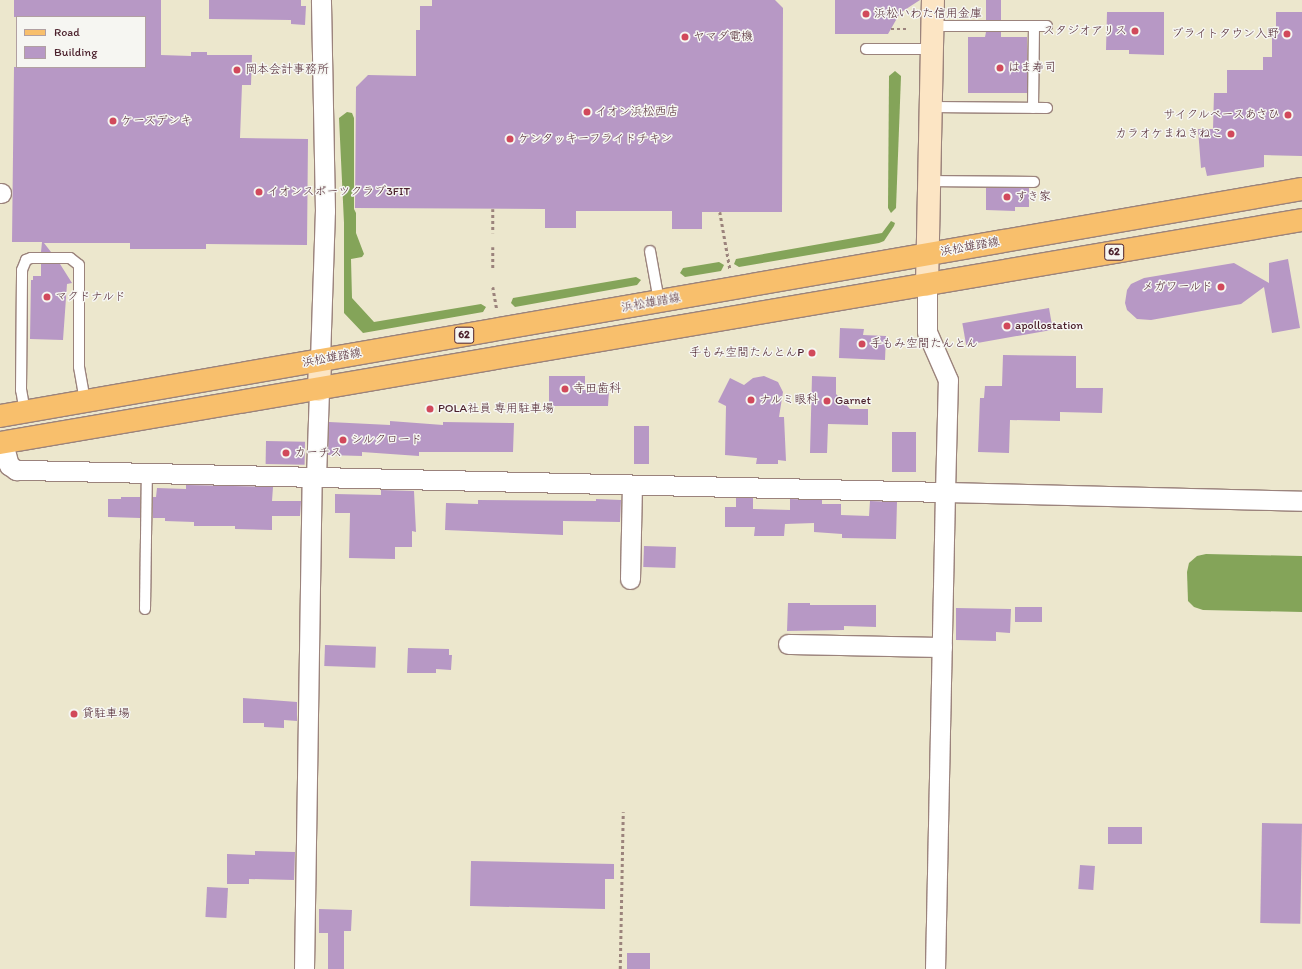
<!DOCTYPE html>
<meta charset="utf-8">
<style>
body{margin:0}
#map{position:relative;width:1302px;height:969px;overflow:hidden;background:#ece7cd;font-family:Itim,"Klee One",sans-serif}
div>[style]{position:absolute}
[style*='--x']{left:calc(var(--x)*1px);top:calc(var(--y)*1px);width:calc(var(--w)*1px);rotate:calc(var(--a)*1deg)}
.forest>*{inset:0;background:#84a459}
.building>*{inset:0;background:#b798c5;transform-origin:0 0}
.path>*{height:2.5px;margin-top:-1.25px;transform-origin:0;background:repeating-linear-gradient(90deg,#9b837c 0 3px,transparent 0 6px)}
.roads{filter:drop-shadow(1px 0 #9b837c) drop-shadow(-1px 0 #9b837c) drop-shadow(0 1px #9b837c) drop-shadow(0 -1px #9b837c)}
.lane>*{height:10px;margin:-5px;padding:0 5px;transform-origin:5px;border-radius:5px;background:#fff}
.street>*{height:19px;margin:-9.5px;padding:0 9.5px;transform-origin:9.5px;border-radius:9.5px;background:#fff}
.secondary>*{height:22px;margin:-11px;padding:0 11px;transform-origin:11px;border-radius:11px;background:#fce5c4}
.primary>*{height:22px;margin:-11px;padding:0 11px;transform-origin:11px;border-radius:11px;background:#f8bf6c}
.dots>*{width:11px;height:11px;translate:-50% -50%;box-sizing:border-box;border:2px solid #f6f6f2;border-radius:50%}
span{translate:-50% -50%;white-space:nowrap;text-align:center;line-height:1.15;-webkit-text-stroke:3px #f6f6f2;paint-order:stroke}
.shield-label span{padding:1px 3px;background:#f6f6f2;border:1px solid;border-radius:3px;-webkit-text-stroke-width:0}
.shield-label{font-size:11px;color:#4a1f2b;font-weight:700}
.poi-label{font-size:12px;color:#4a1f2b}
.left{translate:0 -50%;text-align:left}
.right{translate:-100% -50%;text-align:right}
.street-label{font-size:12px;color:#4a1f2b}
.legend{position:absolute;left:16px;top:16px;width:130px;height:52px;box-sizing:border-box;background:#f6f6f2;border:1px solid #b1a0a2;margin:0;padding:5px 7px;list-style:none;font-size:12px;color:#4a1f2b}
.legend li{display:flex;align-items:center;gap:8px;height:20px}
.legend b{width:20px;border:1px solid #b1a0a2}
</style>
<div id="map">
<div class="forest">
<div style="clip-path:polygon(895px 71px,901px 76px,896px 208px,891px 213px,888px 208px,889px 76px)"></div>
<div style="clip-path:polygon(347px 112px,352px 113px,354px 118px,354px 209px,356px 213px,356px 233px,364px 254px,362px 257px,351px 259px,352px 298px,374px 322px,481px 304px,486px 307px,483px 312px,363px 333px,344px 313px,344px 223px,339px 118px)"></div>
<div style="clip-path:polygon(891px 221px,895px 223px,894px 226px,884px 241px,879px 243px,739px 267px,734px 264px,736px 259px,882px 233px)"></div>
<div style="clip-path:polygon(719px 262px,724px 265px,721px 271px,685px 277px,680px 273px,683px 268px)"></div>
<div style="clip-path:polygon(636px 277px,641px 280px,637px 285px,515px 307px,511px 303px,513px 298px)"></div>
<div style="clip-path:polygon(1206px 554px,1302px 556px,1302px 612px,1203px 610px,1194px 607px,1188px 601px,1187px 572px,1189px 563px,1197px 556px)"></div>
</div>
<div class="building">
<div style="clip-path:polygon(14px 0,161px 0,161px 55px,191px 56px,191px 52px,207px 52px,207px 55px,252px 55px,251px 85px,242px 85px,240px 138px,308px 139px,307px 245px,206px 244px,206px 249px,130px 249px,130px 243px,44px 243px,51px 252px,41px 252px,42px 242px,12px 242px,14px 67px,145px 67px,145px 17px,14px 17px)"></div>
<div style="clip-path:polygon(209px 0,301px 0,301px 6px,306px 6px,305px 25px,291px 24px,291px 20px,209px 19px)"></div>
<div style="clip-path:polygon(432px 0,775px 0,783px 8px,782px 212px,702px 212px,702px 229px,672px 229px,672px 211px,576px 211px,576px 228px,545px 228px,545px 209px,355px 208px,356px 87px,368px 75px,416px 76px,416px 30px,420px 30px,420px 6px,432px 6px)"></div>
<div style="clip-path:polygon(835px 0,920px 0,900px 13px,888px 34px,835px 34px)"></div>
<div style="left:986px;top:0;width:15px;height:20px"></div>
<div style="clip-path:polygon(1107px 12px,1164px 12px,1164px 55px,1129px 54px,1129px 50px,1106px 50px)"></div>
<div style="clip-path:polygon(1276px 12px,1302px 12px,1302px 156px,1264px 155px,1264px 167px,1207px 176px,1205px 167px,1201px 168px,1198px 129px,1213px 129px,1214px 93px,1227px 93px,1227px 70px,1263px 70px,1263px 57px,1272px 57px,1272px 27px,1276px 27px)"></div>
<div style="clip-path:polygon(986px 32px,1001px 32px,1001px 37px,1027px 37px,1027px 93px,968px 93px,968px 37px,985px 37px)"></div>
<div style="clip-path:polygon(986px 188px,1029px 188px,1029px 207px,1015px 207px,1015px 211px,986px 210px)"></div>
<div style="clip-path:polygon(1288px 259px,1300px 328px,1272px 333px,1264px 287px,1241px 304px,1151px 320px,1137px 319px,1127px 310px,1125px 303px,1127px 290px,1131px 284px,1144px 278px,1234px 263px,1269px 283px,1269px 263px)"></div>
<div style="clip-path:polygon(41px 264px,60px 264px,72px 283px,67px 284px,63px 340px,30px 339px,31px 280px,33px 280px,33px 276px,41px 276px)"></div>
<div style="left:1049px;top:308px;width:22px;height:88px;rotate:80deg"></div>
<div style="clip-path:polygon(840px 328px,864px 329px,863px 335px,886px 336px,885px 360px,839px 358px)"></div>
<div style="clip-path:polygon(1003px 355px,1076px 356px,1076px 388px,1103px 388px,1102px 413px,1060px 412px,1060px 421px,1010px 420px,1009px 453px,978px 452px,980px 398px,984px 398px,985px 386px,1002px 386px)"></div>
<div style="clip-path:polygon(549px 376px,585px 376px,585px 390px,609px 391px,608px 406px,549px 406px)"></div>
<div style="clip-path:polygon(764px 376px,778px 382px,783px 392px,779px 417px,784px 417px,786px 461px,778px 460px,778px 464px,756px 464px,757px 458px,725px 455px,726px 406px,718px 402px,730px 378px,744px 385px,753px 378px)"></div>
<div style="clip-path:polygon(812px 376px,836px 377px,836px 394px,850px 409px,868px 409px,868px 425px,828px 424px,827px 453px,810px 453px)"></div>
<div style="clip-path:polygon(390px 421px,443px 425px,443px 422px,514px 423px,513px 452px,419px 452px,419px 456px,362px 452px,362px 456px,328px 455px,329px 422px,390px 425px)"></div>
<div style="left:634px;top:426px;width:15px;height:38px"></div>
<div style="left:892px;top:432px;width:24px;height:40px"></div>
<div style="left:266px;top:441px;width:39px;height:23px;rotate:1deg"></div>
<div style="clip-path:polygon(186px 485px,273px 487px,272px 501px,301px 501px,300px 516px,272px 516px,272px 530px,235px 529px,235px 526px,194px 526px,194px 522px,165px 521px,165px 518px,153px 518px,153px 497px,156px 497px,157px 488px,186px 489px)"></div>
<div style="clip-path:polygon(381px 490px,414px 491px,416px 532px,412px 531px,412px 547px,395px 547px,395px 559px,349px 558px,350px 513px,335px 513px,335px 494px,381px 495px)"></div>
<div style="clip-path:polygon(121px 497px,140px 497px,140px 518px,108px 517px,108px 499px,121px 499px)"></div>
<div style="clip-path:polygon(736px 498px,753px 498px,753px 509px,790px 510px,790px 499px,822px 500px,822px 504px,841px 504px,841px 515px,869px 516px,870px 501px,897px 502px,896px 539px,842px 538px,842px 534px,814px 532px,814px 523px,785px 524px,784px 536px,754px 536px,755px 527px,725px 527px,725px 507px,736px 507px)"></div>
<div style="clip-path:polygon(596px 499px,621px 500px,620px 522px,563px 521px,563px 535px,445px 530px,446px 503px,478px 504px,478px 500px,596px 501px)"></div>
<div style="left:644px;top:546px;width:32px;height:21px;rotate:2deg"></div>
<div style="clip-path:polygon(788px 603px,810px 603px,810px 605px,876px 605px,876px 627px,844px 626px,844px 630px,787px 631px)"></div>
<div style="left:1015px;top:607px;width:27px;height:15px"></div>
<div style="clip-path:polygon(956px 608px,1011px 609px,1010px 633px,996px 632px,996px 641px,956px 640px)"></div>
<div style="left:325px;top:645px;width:51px;height:21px;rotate:2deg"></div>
<div style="clip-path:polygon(408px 648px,449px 649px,449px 655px,452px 655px,451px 670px,436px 669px,436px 673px,407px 673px)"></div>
<div style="clip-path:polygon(243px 698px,297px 702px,297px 721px,284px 720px,284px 728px,264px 727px,264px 723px,243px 723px)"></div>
<div style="left:1262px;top:823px;width:40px;height:100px;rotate:1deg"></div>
<div style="left:1108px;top:827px;width:34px;height:17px"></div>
<div style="clip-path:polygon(255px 851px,295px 852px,294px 880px,249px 879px,249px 884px,227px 884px,227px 854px,255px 855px)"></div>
<div style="clip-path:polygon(471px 861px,614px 864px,614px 879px,605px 879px,605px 909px,470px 906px)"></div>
<div style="left:1080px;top:865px;width:15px;height:24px;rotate:4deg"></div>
<div style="left:207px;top:887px;width:21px;height:30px;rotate:3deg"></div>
<div style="clip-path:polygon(319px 909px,352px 910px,351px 931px,344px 931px,344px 969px,328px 969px,328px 933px,319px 933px)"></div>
<div style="left:627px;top:953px;width:23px;height:16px"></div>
</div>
<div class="path">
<div style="--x:891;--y:29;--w:17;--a:0"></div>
<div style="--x:493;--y:209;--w:24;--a:90"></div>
<div style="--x:720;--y:212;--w:58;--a:80"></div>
<div style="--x:493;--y:247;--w:23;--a:90"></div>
<div style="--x:493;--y:287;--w:23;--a:80"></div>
<div style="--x:620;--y:969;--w:157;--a:-88.9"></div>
</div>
<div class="roads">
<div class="lane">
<div style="--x:933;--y:26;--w:114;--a:0"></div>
<div style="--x:866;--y:49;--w:66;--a:0"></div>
<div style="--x:931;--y:107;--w:116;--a:0.5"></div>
<div style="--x:1033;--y:108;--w:82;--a:-89.3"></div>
<div style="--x:929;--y:181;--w:105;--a:0.5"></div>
<div style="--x:650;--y:251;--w:51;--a:79.8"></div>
<div style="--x:25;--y:412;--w:22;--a:-100"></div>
<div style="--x:21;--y:390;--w:120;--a:-89.5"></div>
<div style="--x:22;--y:270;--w:11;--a:-68"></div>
<div style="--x:26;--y:260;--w:5;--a:-22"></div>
<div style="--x:31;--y:258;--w:39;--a:0"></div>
<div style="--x:70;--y:258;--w:11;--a:38"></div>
<div style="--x:79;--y:265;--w:102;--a:90"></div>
<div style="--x:79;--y:367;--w:35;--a:80"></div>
<div style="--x:145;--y:609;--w:136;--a:-89.2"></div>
</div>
<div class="street">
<div style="--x:0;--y:193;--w:1;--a:0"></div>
<div style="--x:320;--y:360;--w:149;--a:-88.1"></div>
<div style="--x:325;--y:211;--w:211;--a:-91.1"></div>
<div style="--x:3;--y:443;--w:23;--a:75"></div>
<div style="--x:9;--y:465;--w:9;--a:36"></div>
<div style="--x:16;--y:470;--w:9;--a:0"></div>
<div style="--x:25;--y:470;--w:920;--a:1.37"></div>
<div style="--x:945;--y:492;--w:112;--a:-88.5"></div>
<div style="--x:948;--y:380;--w:52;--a:-113.6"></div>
<div style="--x:927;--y:332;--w:47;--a:-90"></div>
<div style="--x:316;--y:477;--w:87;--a:-88"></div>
<div style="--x:630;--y:579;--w:94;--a:-88.8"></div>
<div style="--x:788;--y:644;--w:154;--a:1.1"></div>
<div style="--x:304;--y:969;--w:492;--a:-89.1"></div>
<div style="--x:935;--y:969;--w:477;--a:-88.8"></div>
<div style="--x:945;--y:492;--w:357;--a:1.4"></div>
</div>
<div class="secondary">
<div style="--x:927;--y:285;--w:285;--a:-88.8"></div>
<div style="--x:319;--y:390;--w:30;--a:-88"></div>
</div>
<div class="primary">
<div style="--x:0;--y:416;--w:1322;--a:-9.89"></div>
<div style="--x:0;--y:443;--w:1321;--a:-9.72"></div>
</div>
</div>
<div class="dots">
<div style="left:866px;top:14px;background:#d1495b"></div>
<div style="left:1135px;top:31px;background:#d1495b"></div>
<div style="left:1287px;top:34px;background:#d1495b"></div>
<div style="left:685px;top:37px;background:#d1495b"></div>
<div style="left:1000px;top:68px;background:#d1495b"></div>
<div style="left:237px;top:70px;background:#d1495b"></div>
<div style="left:587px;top:112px;background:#d1495b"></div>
<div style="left:1288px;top:115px;background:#d1495b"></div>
<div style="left:113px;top:121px;background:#d1495b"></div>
<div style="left:1231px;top:134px;background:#d1495b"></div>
<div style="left:510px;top:139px;background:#d1495b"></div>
<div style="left:259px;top:192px;background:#d1495b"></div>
<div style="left:1007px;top:197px;background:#d1495b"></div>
<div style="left:1221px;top:287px;background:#d1495b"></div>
<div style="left:47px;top:297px;background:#d1495b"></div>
<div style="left:1007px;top:326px;background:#d1495b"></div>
<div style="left:862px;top:344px;background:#d1495b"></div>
<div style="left:812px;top:353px;background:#d1495b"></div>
<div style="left:565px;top:389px;background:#d1495b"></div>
<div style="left:751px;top:400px;background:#d1495b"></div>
<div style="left:827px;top:401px;background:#d1495b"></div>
<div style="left:430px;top:409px;background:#d1495b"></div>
<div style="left:343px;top:440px;background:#d1495b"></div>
<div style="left:286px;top:453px;background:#d1495b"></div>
<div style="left:74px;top:714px;background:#d1495b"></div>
</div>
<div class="shield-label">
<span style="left:1114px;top:252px">62</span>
<span style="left:464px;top:335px">62</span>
</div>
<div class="poi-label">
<span class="left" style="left:874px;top:14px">浜松いわた信用金庫</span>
<span class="right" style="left:1127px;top:31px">スタジオアリス</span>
<span class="right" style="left:1279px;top:34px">ブライトタウン入野</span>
<span class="left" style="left:693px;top:37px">ヤマダ電機</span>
<span class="left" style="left:1008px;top:68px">はま寿司</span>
<span class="left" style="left:245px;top:70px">岡本会計事務所</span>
<span class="left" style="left:595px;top:112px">イオン浜松西店</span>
<span class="right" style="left:1280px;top:115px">サイクルベースあさひ</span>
<span class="left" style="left:121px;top:121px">ケーズデンキ</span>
<span class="right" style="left:1223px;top:134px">カラオケまねきねこ</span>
<span class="left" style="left:518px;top:139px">ケンタッキーフライドチキン</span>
<span class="left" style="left:267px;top:192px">イオンスポーツクラブ3FIT</span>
<span class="left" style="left:1015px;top:197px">すき家</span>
<span class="right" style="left:1213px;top:287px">メガワールド</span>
<span class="left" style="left:55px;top:297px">マクドナルド</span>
<span class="left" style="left:1015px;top:326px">apollostation</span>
<span class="left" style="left:870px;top:344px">手もみ空間たんとん</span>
<span class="right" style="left:804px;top:353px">手もみ空間たんとんP</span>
<span class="left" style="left:573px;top:389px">寺田歯科</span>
<span class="left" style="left:759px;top:400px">ナルミ眼科</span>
<span class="left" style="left:835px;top:401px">Garnet</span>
<span class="left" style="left:438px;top:409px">POLA社員 専用駐車場</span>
<span class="left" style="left:351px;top:440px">シルクロード</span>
<span class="left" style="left:294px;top:453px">カーチス</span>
<span class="left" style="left:82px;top:714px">貸駐車場</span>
</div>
<div class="street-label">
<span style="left:970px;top:247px;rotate:-10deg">浜松雄踏線</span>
<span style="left:651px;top:303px;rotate:-10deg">浜松雄踏線</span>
<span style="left:332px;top:358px;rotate:-10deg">浜松雄踏線</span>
</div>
<ul class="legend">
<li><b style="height:5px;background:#f8bf6c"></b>Road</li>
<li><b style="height:11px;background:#b798c5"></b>Building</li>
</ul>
</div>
